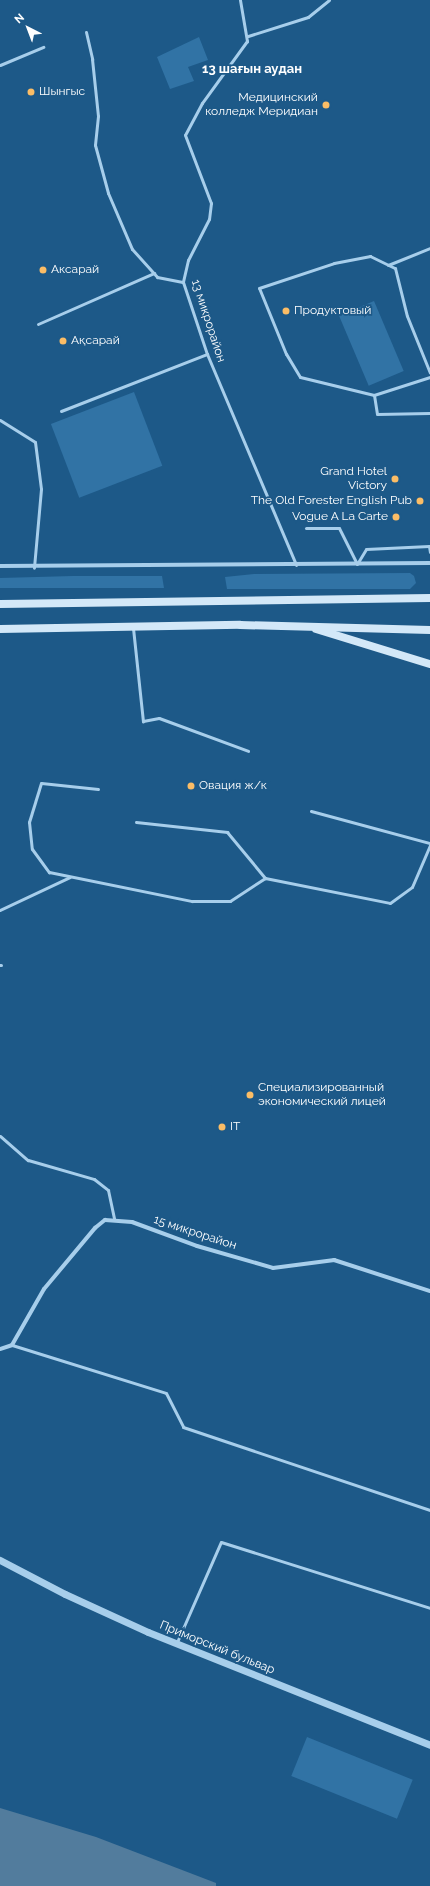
<!DOCTYPE html>
<meta charset="utf-8">
<style>
body{margin:0}
#map{position:relative;width:430px;height:1886px;overflow:hidden;background:#1d5988;font-family:Raleway,sans-serif}
div>[style]{position:absolute}
[style*='--x']{left:calc(var(--x)*1px);top:calc(var(--y)*1px);width:calc(var(--w)*1px);rotate:calc(var(--a)*1deg)}
.green>*{inset:0;background:#3173a5;transform-origin:0 0}
.water>*{inset:0;background:#527c9d}
.service>*{height:3px;margin:-1.5px;padding:0 1.5px;transform-origin:1.5px;border-radius:1.5px;background:#a7ceeb}
.minor>*{height:4px;margin:-2px;padding:0 2px;transform-origin:2px;border-radius:2px;background:#a7ceeb}
.tertiary>*{height:7px;margin:-3.5px;padding:0 3.5px;transform-origin:3.5px;border-radius:3.5px;background:#a7ceeb}
.secondary>*{height:8px;margin:-4px;padding:0 4px;transform-origin:4px;border-radius:4px;background:#d3e8f8}
.dots>*{width:11px;height:11px;translate:-50% -50%;box-sizing:border-box;border:2px solid #1d5988;border-radius:50%}
span{translate:-50% -50%;white-space:nowrap;text-align:center;line-height:1.15;-webkit-text-stroke:3.5px #1d5988;paint-order:stroke}
.poi-label{font-size:12px;color:#fff}
.left{translate:0 -50%;text-align:left}
.right{translate:-100% -50%;text-align:right}
.street-label{font-size:12px;color:#fff}
.neighbourhood-label{font-size:13px;color:#fff;font-weight:700}
.north{position:absolute;left:8px;top:8px;width:40px;height:40px;-webkit-text-stroke:3px #1d5988;paint-order:stroke;rotate:318deg;font-size:11px;font-weight:700;line-height:16px;text-align:center;color:#fff}
.north::after{content:'';display:block;margin:auto;width:14px;height:18px;background:#fff;clip-path:polygon(50% 0,100% 100%,50% 72%,0 100%)}
</style>
<div id="map">
<div class="green">
<div style="clip-path:polygon(199px 37px,208px 60px,188px 67px,194px 81px,170px 89px,157px 57px)"></div>
<div style="left:374px;top:301px;width:76px;height:38px;rotate:67deg"></div>
<div style="left:134px;top:392px;width:79px;height:89px;rotate:69deg"></div>
<div style="clip-path:polygon(410px 573px,414px 576px,416px 583px,410px 589px,227px 589px,225px 577px,254px 574px)"></div>
<div style="clip-path:polygon(73px 576px,162px 576px,164px 588px,0 588px,0 578px)"></div>
<div style="left:307px;top:1737px;width:114px;height:42px;rotate:22deg"></div>
</div>
<div class="water">
<div style="clip-path:polygon(0 1808px,96px 1837px,216px 1883px,216px 1886px,0 1886px)"></div>
</div>
<div class="service">
<div style="--x:240;--y:0;--w:42;--a:80.3"></div>
<div style="--x:247;--y:41;--w:77;--a:126"></div>
<div style="--x:202;--y:103;--w:36;--a:118"></div>
<div style="--x:185;--y:135;--w:73;--a:69.1"></div>
<div style="--x:211;--y:203;--w:16;--a:97"></div>
<div style="--x:209;--y:219;--w:46;--a:117.1"></div>
<div style="--x:188;--y:260;--w:23;--a:103"></div>
<div style="--x:183;--y:282;--w:76;--a:71.6"></div>
<div style="--x:207;--y:354;--w:229;--a:67.1"></div>
<div style="--x:86;--y:32;--w:28;--a:77"></div>
<div style="--x:92;--y:59;--w:57;--a:84"></div>
<div style="--x:98;--y:116;--w:29;--a:96"></div>
<div style="--x:95;--y:145;--w:50;--a:74.8"></div>
<div style="--x:108;--y:193;--w:61;--a:66.8"></div>
<div style="--x:132;--y:249;--w:38;--a:48"></div>
<div style="--x:157;--y:277;--w:26;--a:11"></div>
<div style="--x:248;--y:36;--w:63;--a:-17.6"></div>
<div style="--x:308;--y:17;--w:27;--a:-39"></div>
<div style="--x:0;--y:65;--w:47;--a:-22.7"></div>
<div style="--x:388;--y:265;--w:45;--a:-22"></div>
<div style="--x:38;--y:324;--w:127;--a:-23.7"></div>
<div style="--x:430;--y:377;--w:59;--a:162.2"></div>
<div style="--x:374;--y:395;--w:19;--a:81"></div>
<div style="--x:377;--y:414;--w:53;--a:-1.1"></div>
<div style="--x:374;--y:395;--w:76;--a:-166.3"></div>
<div style="--x:300;--y:377;--w:27;--a:-121"></div>
<div style="--x:286;--y:354;--w:71;--a:-112.2"></div>
<div style="--x:259;--y:288;--w:79;--a:-18.4"></div>
<div style="--x:334;--y:263;--w:37;--a:-11"></div>
<div style="--x:370;--y:256;--w:28;--a:26"></div>
<div style="--x:395;--y:268;--w:49;--a:76"></div>
<div style="--x:407;--y:316;--w:61;--a:68"></div>
<div style="--x:61;--y:411;--w:157;--a:-21.3"></div>
<div style="--x:0;--y:420;--w:41;--a:32.2"></div>
<div style="--x:35;--y:442;--w:47;--a:82.7"></div>
<div style="--x:41;--y:489;--w:79;--a:95.1"></div>
<div style="--x:306;--y:528;--w:33;--a:0"></div>
<div style="--x:339;--y:528;--w:40;--a:63.4"></div>
<div style="--x:357;--y:564;--w:17;--a:-59"></div>
<div style="--x:366;--y:549;--w:63;--a:-2.7"></div>
<div style="--x:429;--y:546;--w:6;--a:81"></div>
<div style="--x:133;--y:628;--w:94;--a:83.9"></div>
<div style="--x:143;--y:721;--w:16;--a:-11"></div>
<div style="--x:159;--y:718;--w:95;--a:20.3"></div>
<div style="--x:98;--y:789;--w:57;--a:-174"></div>
<div style="--x:41;--y:783;--w:41;--a:107.1"></div>
<div style="--x:29;--y:822;--w:27;--a:84"></div>
<div style="--x:32;--y:849;--w:29;--a:54"></div>
<div style="--x:49;--y:872;--w:146;--a:11.5"></div>
<div style="--x:192;--y:901;--w:38;--a:0"></div>
<div style="--x:230;--y:901;--w:42;--a:-33.3"></div>
<div style="--x:311;--y:811;--w:123;--a:15.1"></div>
<div style="--x:136;--y:822;--w:92;--a:6.3"></div>
<div style="--x:227;--y:832;--w:60;--a:50.4"></div>
<div style="--x:265;--y:878;--w:127;--a:11.3"></div>
<div style="--x:390;--y:903;--w:27;--a:-36"></div>
<div style="--x:412;--y:887;--w:46;--a:-66.8"></div>
<div style="--x:0;--y:910;--w:77;--a:-25.2"></div>
<div style="--x:0;--y:965;--w:1;--a:0"></div>
<div style="--x:0;--y:1136;--w:37;--a:41"></div>
<div style="--x:28;--y:1160;--w:69;--a:16.1"></div>
<div style="--x:94;--y:1179;--w:18;--a:38"></div>
<div style="--x:108;--y:1190;--w:30;--a:78"></div>
<div style="--x:12;--y:1345;--w:161;--a:17.3"></div>
<div style="--x:166;--y:1393;--w:38;--a:63"></div>
<div style="--x:183;--y:1427;--w:261;--a:18.6"></div>
<div style="--x:177;--y:1642;--w:109;--a:-66.3"></div>
<div style="--x:221;--y:1542;--w:219;--a:17.5"></div>
</div>
<div class="minor">
<div style="--x:0;--y:566;--w:430;--a:-0.4"></div>
<div style="--x:0;--y:1349;--w:13;--a:-18"></div>
<div style="--x:12;--y:1345;--w:64;--a:-60.3"></div>
<div style="--x:44;--y:1289;--w:80;--a:-50.1"></div>
<div style="--x:95;--y:1228;--w:13;--a:-39"></div>
<div style="--x:105;--y:1220;--w:27;--a:4"></div>
<div style="--x:132;--y:1222;--w:69;--a:20.3"></div>
<div style="--x:197;--y:1246;--w:79;--a:16.1"></div>
<div style="--x:273;--y:1268;--w:62;--a:-7.5"></div>
<div style="--x:334;--y:1260;--w:101;--a:17.9"></div>
</div>
<div class="tertiary">
<div style="--x:0;--y:1560;--w:73;--a:27.6"></div>
<div style="--x:65;--y:1594;--w:91;--a:24.6"></div>
<div style="--x:148;--y:1632;--w:304;--a:21.8"></div>
</div>
<div class="secondary">
<div style="--x:0;--y:604;--w:430;--a:-0.8"></div>
<div style="--x:0;--y:629;--w:240;--a:-1"></div>
<div style="--x:240;--y:625;--w:190;--a:1.5"></div>
<div style="--x:316;--y:629;--w:119;--a:17.1"></div>
</div>
<div class="dots">
<div style="left:31px;top:92px;background:#fbbd66"></div>
<div style="left:326px;top:105px;background:#fbbd66"></div>
<div style="left:43px;top:270px;background:#fbbd66"></div>
<div style="left:286px;top:311px;background:#fbbd66"></div>
<div style="left:63px;top:341px;background:#fbbd66"></div>
<div style="left:395px;top:479px;background:#fbbd66"></div>
<div style="left:420px;top:501px;background:#fbbd66"></div>
<div style="left:396px;top:517px;background:#fbbd66"></div>
<div style="left:191px;top:786px;background:#fbbd66"></div>
<div style="left:250px;top:1095px;background:#fbbd66"></div>
<div style="left:222px;top:1127px;background:#fbbd66"></div>
</div>
<div class="poi-label">
<span class="left" style="left:39px;top:92px">Шынгыс</span>
<span class="right" style="left:318px;top:105px">Медицинский<br>колледж Меридиан</span>
<span class="left" style="left:51px;top:270px">Аксарай</span>
<span class="left" style="left:294px;top:311px">Продуктовый</span>
<span class="left" style="left:71px;top:341px">Ақсарай</span>
<span class="right" style="left:387px;top:479px">Grand Hotel<br>Victory</span>
<span class="right" style="left:412px;top:501px">The Old Forester English Pub</span>
<span class="right" style="left:388px;top:517px">Vogue A La Carte</span>
<span class="left" style="left:199px;top:786px">Овация ж/к</span>
<span class="left" style="left:258px;top:1095px">Специализированный<br>экономический лицей</span>
<span class="left" style="left:230px;top:1127px">IT</span>
</div>
<div class="street-label">
<span style="left:208px;top:321px;rotate:72deg">13 микрорайон</span>
<span style="left:195px;top:1233px;rotate:18deg">15 микрорайон</span>
<span style="left:217px;top:1648px;rotate:22deg">Приморский бульвар</span>
</div>
<div class="neighbourhood-label">
<span style="left:252px;top:69px">13 шағын аудан</span>
</div>
<div class="north">N</div>
</div>
